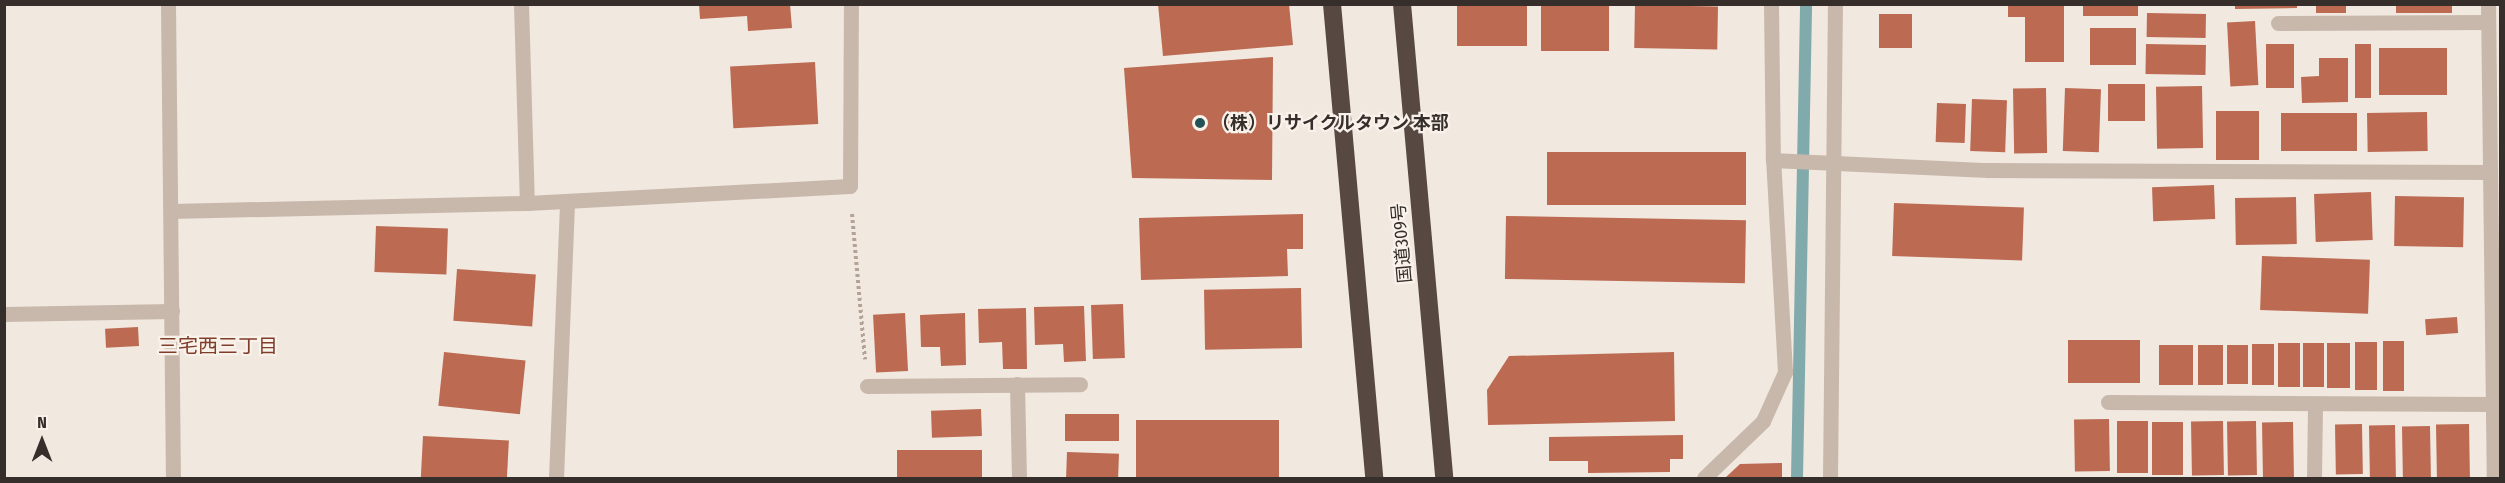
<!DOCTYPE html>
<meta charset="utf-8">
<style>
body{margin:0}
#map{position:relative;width:2505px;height:483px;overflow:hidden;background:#f1e8df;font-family:"Fira Sans Condensed","Noto Sans JP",sans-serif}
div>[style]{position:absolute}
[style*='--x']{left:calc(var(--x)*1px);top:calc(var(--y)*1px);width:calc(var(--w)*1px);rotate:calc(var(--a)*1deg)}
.stream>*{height:12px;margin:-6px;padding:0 6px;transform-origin:6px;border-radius:6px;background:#80aaab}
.building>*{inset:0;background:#bc6a52;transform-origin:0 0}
.path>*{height:4px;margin-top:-2px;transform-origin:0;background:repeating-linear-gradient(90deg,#b4a296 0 3px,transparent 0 6px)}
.lane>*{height:15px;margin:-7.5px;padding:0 7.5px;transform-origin:7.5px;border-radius:7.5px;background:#c8b8ab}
.street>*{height:15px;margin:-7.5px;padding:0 7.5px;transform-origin:7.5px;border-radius:7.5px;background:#c8b8ab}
.highway>*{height:18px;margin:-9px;padding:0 9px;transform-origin:9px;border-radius:9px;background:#574842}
.dots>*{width:16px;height:16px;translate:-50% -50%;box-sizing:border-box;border:3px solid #f9f2eb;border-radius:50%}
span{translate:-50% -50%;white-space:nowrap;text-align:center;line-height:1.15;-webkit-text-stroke:4.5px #f9f2eb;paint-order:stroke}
.poi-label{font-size:18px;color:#362e2a;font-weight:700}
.left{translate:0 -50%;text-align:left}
.street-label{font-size:18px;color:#362e2a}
.neighbourhood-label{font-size:20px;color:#7f3d2a}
.frame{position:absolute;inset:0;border:6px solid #362e2a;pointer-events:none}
.north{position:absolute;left:12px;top:411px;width:60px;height:60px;-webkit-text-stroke:4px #f9f2eb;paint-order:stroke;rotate:0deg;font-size:16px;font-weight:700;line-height:24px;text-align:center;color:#362e2a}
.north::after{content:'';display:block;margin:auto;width:21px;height:27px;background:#362e2a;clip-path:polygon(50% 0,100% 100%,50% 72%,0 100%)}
</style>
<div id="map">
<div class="stream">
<div style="--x:1797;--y:478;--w:474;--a:-88.9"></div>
</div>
<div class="building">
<div style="clip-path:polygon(699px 4px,790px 4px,792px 28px,748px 31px,747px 16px,700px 19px)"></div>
<div style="clip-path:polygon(1158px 4px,1289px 4px,1293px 45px,1163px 56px)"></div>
<div style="left:1457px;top:4px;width:70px;height:42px"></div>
<div style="left:1541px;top:4px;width:68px;height:47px"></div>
<div style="clip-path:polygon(2008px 4px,2064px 4px,2064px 62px,2025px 62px,2025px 17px,2008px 17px)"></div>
<div style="left:2083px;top:4px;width:55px;height:12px"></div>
<div style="clip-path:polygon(2235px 4px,2297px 4px,2297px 8px,2235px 9px)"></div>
<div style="left:2316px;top:4px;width:30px;height:9px"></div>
<div style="left:2396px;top:4px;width:56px;height:9px"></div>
<div style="left:1635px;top:5px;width:83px;height:43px;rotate:1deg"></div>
<div style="left:2147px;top:13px;width:59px;height:24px;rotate:1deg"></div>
<div style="left:1879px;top:14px;width:33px;height:34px"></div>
<div style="left:2255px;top:21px;width:64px;height:28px;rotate:87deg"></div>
<div style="left:2090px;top:28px;width:46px;height:37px"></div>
<div style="left:2146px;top:44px;width:60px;height:30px;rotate:1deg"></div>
<div style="left:2266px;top:44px;width:28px;height:44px"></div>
<div style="left:2355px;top:44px;width:16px;height:54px"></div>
<div style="left:2447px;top:48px;width:47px;height:68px;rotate:90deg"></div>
<div style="clip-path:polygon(1273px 57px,1272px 180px,1132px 178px,1124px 68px)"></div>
<div style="clip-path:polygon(2319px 58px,2348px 58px,2348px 102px,2302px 103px,2301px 77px,2319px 76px)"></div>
<div style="left:815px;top:62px;width:62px;height:85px;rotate:87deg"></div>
<div style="left:2108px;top:84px;width:37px;height:37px"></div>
<div style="left:2202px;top:86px;width:62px;height:46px;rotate:89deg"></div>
<div style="left:2046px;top:88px;width:65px;height:33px;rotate:89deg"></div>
<div style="left:2065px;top:88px;width:36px;height:63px;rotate:2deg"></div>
<div style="left:1972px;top:99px;width:35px;height:52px;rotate:2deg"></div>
<div style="left:1937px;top:103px;width:29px;height:39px;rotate:2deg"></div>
<div style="left:2216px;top:111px;width:43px;height:49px"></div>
<div style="left:2427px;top:112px;width:39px;height:60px;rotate:89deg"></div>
<div style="left:2281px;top:113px;width:76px;height:38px"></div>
<div style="left:1547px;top:152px;width:199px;height:53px"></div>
<div style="left:2214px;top:185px;width:34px;height:62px;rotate:88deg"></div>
<div style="left:2371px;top:192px;width:48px;height:57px;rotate:88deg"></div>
<div style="left:2395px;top:196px;width:69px;height:50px;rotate:1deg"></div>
<div style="left:2296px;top:197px;width:47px;height:61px;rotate:89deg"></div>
<div style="left:1894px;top:203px;width:130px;height:53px;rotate:2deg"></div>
<div style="clip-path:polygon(1303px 214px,1303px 249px,1287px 249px,1288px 276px,1141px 280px,1139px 218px)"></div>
<div style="left:1506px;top:216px;width:240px;height:63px;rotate:1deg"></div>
<div style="left:376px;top:226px;width:72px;height:46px;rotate:2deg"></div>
<div style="left:2262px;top:256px;width:108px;height:54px;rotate:2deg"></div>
<div style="left:457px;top:269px;width:79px;height:52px;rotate:4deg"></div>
<div style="left:1301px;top:288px;width:60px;height:97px;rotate:89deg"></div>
<div style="left:1123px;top:304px;width:54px;height:32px;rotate:88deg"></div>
<div style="clip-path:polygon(1084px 306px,1086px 361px,1064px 362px,1063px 344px,1035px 345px,1034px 307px)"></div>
<div style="clip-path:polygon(1026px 308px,1027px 369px,1003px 369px,1002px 342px,979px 343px,978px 309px)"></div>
<div style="left:905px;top:313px;width:58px;height:32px;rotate:87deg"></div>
<div style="clip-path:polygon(965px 313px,966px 365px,941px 366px,940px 347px,921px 347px,920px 315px)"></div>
<div style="left:2457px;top:317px;width:16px;height:32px;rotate:86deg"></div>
<div style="left:138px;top:327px;width:19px;height:33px;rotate:87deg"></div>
<div style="left:2068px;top:340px;width:72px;height:43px"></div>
<div style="left:2383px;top:341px;width:21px;height:50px"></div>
<div style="left:2355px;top:342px;width:22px;height:48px"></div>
<div style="left:2278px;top:343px;width:22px;height:44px"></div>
<div style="left:2303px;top:343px;width:21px;height:44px"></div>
<div style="left:2327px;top:343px;width:23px;height:45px"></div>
<div style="left:2274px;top:344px;width:41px;height:22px;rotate:90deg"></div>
<div style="left:2159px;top:345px;width:34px;height:40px"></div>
<div style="left:2198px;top:345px;width:25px;height:40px"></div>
<div style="left:2227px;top:345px;width:21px;height:39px"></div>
<div style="left:444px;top:352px;width:82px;height:54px;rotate:6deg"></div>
<div style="clip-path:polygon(1674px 352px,1675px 421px,1488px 425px,1487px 390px,1509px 356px)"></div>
<div style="left:981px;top:409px;width:27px;height:50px;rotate:88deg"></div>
<div style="left:1119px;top:414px;width:27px;height:54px;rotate:90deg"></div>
<div style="left:2109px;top:419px;width:52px;height:35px;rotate:89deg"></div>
<div style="left:1136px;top:420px;width:143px;height:58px"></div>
<div style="left:2117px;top:421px;width:31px;height:52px"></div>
<div style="left:2223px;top:421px;width:54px;height:32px;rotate:89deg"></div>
<div style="left:2256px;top:421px;width:54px;height:29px;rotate:89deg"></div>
<div style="left:2152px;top:422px;width:31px;height:53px"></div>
<div style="left:2293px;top:422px;width:55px;height:31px;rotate:89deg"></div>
<div style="left:2362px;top:424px;width:50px;height:27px;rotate:89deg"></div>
<div style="left:2469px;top:424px;width:54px;height:33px;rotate:89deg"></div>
<div style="left:2395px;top:425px;width:52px;height:26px;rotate:89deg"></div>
<div style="left:2430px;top:426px;width:52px;height:28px;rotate:89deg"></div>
<div style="clip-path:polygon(1683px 435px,1683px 459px,1670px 459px,1670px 472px,1588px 473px,1588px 461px,1549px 461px,1549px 437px)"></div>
<div style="left:423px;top:436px;width:86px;height:42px;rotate:3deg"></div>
<div style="left:897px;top:450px;width:85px;height:28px"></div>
<div style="left:1067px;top:452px;width:52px;height:26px;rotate:2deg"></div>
<div style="clip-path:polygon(1782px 463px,1782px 478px,1725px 478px,1740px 464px)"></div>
</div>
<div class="path">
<div style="--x:852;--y:214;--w:146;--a:84.9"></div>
</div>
<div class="lane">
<div style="--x:2278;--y:23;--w:210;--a:-0.3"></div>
</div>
<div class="street">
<div style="--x:168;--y:4;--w:474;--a:89.4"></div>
<div style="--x:521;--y:4;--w:199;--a:88.3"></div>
<div style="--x:1771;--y:4;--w:156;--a:89.3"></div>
<div style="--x:1773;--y:160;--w:215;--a:2.7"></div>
<div style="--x:1988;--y:170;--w:501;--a:0.23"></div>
<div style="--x:2488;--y:4;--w:474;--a:89.3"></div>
<div style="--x:171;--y:211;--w:356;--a:-1.3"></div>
<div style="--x:527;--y:203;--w:323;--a:-3"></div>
<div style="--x:850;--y:186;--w:182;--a:-89.7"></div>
<div style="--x:4;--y:314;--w:168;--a:-1"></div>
<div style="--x:1017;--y:384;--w:94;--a:88.8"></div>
<div style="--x:867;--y:386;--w:213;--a:-0.5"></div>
<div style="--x:2108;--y:402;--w:385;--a:0.3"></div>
<div style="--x:556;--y:478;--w:277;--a:-87.7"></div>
<div style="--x:1704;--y:478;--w:82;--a:-44"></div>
<div style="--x:1763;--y:421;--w:54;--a:-65.8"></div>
<div style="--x:1785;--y:372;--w:212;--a:-93.2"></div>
<div style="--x:1830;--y:478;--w:474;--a:-89.4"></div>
<div style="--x:2314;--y:478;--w:74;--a:-89.2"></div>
</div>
<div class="highway">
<div style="--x:1332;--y:4;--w:476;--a:84.9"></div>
<div style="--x:1402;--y:4;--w:476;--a:84.9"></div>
</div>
<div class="dots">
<div style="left:1200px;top:123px;background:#235255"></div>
</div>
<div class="poi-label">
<span class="left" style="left:1212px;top:123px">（株）リサイクルタウン 本部</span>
</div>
<div class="street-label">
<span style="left:1402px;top:243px;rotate:-95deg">国道309号</span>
</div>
<div class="neighbourhood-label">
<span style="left:218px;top:346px">三宅西三丁目</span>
</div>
<div class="frame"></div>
<div class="north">N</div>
</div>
